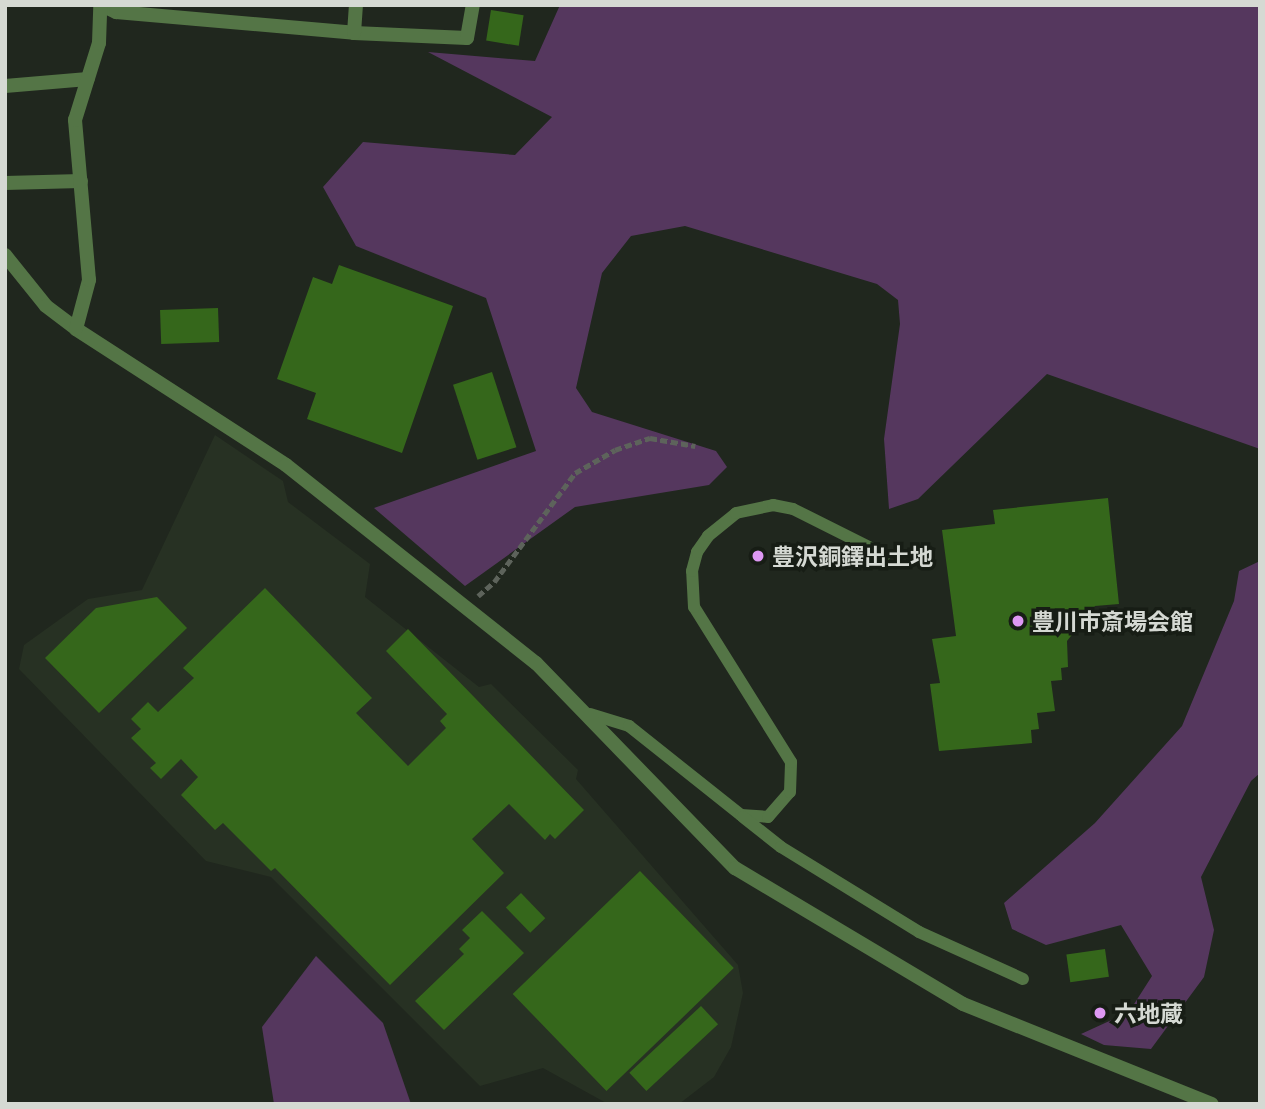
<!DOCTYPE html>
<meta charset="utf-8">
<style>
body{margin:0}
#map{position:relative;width:1265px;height:1109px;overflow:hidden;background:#20271e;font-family:"Exo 2","Noto Sans JP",sans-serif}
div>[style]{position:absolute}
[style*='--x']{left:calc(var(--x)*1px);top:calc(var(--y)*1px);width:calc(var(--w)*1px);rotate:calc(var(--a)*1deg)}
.built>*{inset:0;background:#273123}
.green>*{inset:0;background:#55375e}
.building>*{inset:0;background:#35671b;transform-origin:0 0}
.path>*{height:4.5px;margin-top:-2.25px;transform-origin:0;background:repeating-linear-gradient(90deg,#5d635b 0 7px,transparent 0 10.5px)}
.service>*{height:12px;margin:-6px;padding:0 6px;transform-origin:6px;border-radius:6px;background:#547546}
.minor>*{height:14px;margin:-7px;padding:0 7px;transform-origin:7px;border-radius:7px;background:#547546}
.dots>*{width:19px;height:19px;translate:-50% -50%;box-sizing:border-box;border:4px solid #171d15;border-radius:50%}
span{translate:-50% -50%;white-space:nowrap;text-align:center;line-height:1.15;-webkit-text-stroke:7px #171d15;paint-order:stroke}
.poi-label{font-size:23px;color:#d5d9d3;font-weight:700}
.left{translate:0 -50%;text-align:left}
.frame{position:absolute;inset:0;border:7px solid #d5d9d3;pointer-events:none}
</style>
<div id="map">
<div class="built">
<div style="clip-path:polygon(215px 435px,283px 481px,288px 502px,370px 564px,365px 597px,479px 687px,491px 684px,578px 770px,576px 779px,738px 965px,743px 993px,731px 1047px,714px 1077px,679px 1104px,608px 1104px,543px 1068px,480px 1086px,271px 877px,206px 861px,19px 669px,24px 645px,88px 599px,142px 590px)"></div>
</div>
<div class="green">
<div style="clip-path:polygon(560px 5px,1260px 5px,1260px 449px,1047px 374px,918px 499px,889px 509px,884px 439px,900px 324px,898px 300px,877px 284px,685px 226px,631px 236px,602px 273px,576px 388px,592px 412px,716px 451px,727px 467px,709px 485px,575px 507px,465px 586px,374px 508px,536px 451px,486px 298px,356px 246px,323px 187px,363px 142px,515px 155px,552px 117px,428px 52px,535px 61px)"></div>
<div style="clip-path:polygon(1260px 561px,1260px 773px,1251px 781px,1201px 877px,1214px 930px,1204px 977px,1151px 1049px,1104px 1045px,1081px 1034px,1129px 1012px,1152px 976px,1121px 925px,1046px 945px,1012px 929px,1004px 903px,1095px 823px,1182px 726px,1234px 601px,1239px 571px)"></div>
<div style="clip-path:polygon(316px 956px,383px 1023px,411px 1104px,274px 1104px,262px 1027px)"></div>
</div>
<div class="building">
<div style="left:491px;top:10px;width:33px;height:31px;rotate:9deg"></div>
<div style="clip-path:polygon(339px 265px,453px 306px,402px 453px,307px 419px,316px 393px,277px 379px,313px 277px,332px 284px)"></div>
<div style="left:218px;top:308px;width:34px;height:58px;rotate:88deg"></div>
<div style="left:492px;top:372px;width:79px;height:41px;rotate:72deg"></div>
<div style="clip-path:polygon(1108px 498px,1119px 604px,1095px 606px,1067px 641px,1068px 667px,1061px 668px,1062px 680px,1051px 681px,1055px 711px,1037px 713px,1039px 729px,1031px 730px,1032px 743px,939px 751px,930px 684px,940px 683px,932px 639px,956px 636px,942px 530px,995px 524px,993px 510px)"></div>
<div style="clip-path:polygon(265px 588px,372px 698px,356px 713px,408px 766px,446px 728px,440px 721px,447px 714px,386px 651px,408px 629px,584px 810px,555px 839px,550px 834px,545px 840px,509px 804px,472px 839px,504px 873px,390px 985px,275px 868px,271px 871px,223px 823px,215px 830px,181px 795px,198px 777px,181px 759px,161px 779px,150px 768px,156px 763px,131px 738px,141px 729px,131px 719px,148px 702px,158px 712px,194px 678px,183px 668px)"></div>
<div style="clip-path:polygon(157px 597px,187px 628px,99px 713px,45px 658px,96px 608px)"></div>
<div style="left:640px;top:871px;width:135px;height:177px;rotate:46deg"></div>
<div style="left:521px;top:893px;width:35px;height:21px;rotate:46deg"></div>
<div style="clip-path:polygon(482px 911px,524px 953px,444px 1030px,415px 1001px,464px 954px,459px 949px,470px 938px,462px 930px)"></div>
<div style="left:1105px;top:949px;width:28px;height:39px;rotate:82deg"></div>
<div style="left:701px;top:1006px;width:25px;height:98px;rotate:47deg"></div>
<div style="clip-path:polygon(1103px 1006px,1107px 1010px,1097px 1021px,1092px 1017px)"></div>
</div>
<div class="path">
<div style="--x:478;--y:596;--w:21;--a:-41"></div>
<div style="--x:494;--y:582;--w:136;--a:-53.4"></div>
<div style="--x:575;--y:473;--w:46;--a:-29.9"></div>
<div style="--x:615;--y:450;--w:37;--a:-19"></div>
<div style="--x:650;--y:438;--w:46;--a:10.1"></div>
</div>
<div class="service">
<div style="--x:590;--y:714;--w:41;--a:17.1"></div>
<div style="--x:629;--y:726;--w:143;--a:38.5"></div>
<div style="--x:741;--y:815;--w:27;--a:4"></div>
<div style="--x:768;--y:817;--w:33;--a:-49"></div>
<div style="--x:790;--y:792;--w:30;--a:-88"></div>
<div style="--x:791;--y:762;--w:183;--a:-122"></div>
<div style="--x:694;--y:607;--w:36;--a:-93"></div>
<div style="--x:692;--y:571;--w:20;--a:-75"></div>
<div style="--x:697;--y:552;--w:19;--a:-55"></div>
<div style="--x:708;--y:536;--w:36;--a:-39"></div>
<div style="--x:736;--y:513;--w:38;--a:-12"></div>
<div style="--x:773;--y:505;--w:20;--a:11"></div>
<div style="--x:793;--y:509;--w:103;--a:26.6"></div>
<div style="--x:743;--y:817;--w:48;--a:38.3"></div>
<div style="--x:781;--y:847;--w:162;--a:31.6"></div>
<div style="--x:919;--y:932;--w:114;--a:24.3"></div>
</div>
<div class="minor">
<div style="--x:101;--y:5;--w:17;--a:25"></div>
<div style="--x:116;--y:12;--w:239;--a:5"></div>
<div style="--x:354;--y:33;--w:113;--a:2.5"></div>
<div style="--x:467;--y:38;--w:34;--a:-80"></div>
<div style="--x:354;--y:33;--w:28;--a:-86"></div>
<div style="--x:5;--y:86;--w:83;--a:-4.8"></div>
<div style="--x:5;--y:183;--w:76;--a:-1.5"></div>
<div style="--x:5;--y:255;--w:65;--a:51.2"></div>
<div style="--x:46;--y:306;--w:38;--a:37"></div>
<div style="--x:76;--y:329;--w:250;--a:32.9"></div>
<div style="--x:286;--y:465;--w:319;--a:38.4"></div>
<div style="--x:536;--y:663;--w:286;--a:45.9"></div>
<div style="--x:735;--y:868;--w:265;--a:30.8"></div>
<div style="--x:963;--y:1004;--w:268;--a:21.9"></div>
<div style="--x:76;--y:329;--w:51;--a:-75.1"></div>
<div style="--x:89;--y:280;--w:161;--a:-95"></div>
<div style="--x:75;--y:120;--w:81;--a:-72.7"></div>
<div style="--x:99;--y:43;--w:38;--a:-88"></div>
</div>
<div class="dots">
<div style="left:758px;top:556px;background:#de98f3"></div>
<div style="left:1018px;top:621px;background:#de98f3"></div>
<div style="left:1100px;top:1013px;background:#de98f3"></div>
</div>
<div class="poi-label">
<span class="left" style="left:772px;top:556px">豊沢銅鐸出土地</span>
<span class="left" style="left:1032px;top:621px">豊川市斎場会館</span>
<span class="left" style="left:1114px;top:1013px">六地蔵</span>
</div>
<div class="frame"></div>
</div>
